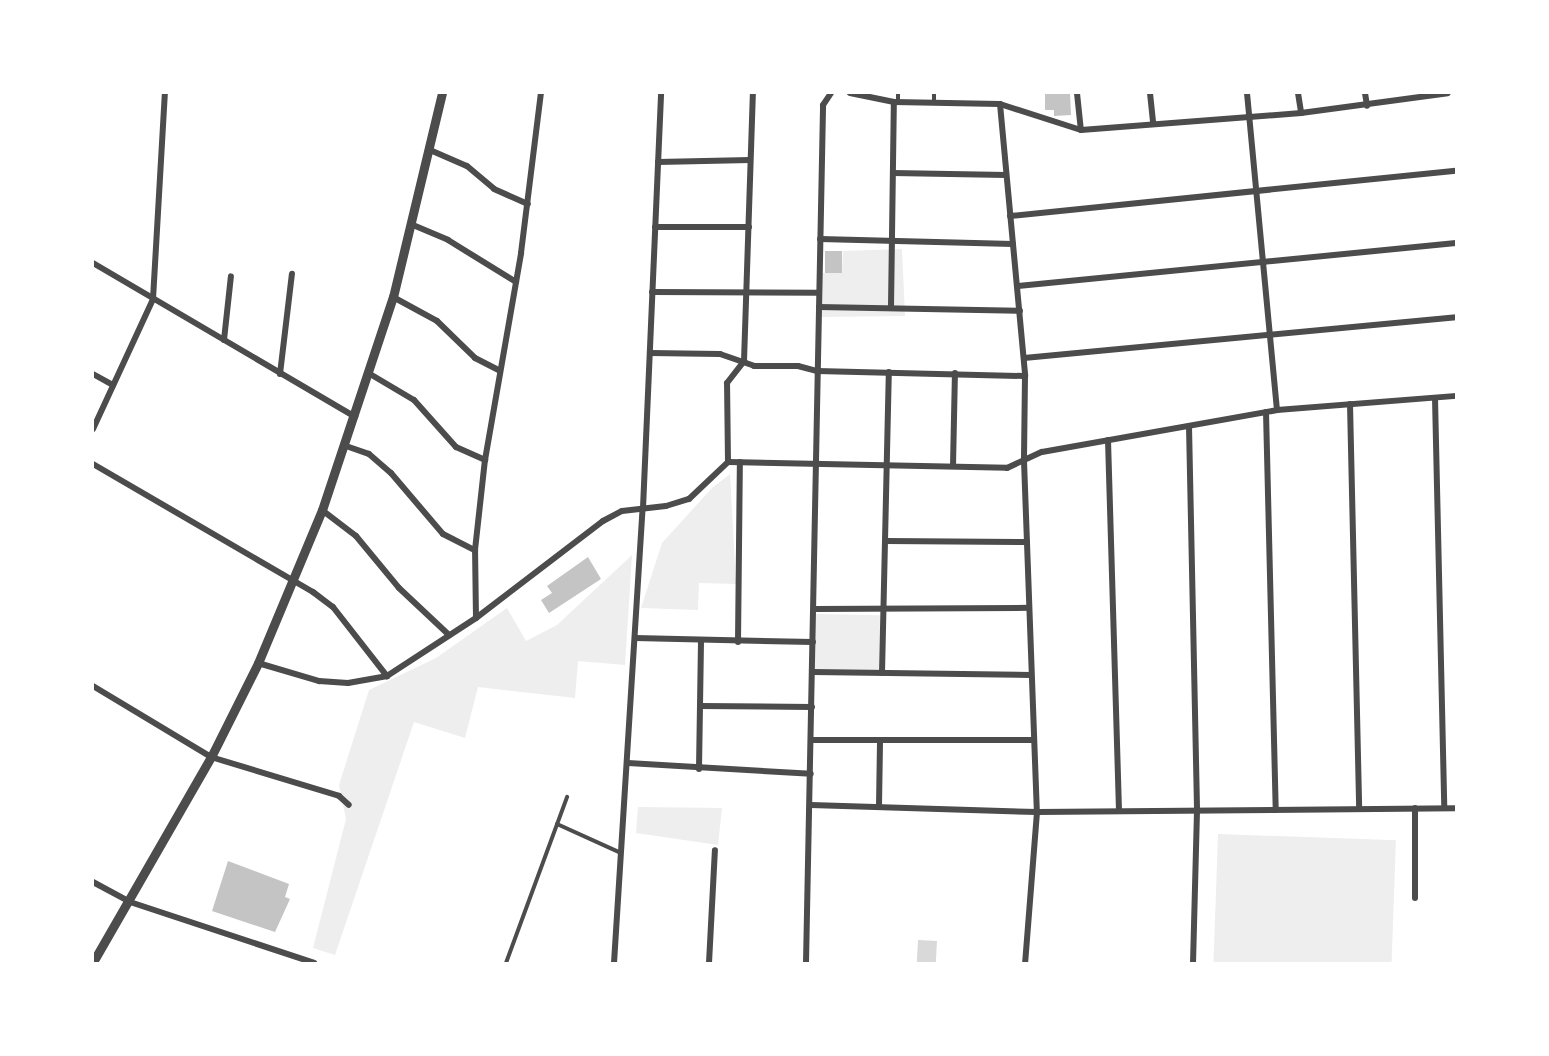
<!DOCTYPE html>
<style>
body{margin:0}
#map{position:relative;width:1549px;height:1056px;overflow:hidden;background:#fff;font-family:Jost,sans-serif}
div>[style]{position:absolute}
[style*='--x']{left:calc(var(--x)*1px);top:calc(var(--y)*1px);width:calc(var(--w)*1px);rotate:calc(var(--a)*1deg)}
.green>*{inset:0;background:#eee;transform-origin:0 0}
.water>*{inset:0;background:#d9d9d9;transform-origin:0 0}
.building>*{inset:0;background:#c4c4c4;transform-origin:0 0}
.service>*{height:4px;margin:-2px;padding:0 2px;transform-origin:2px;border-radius:2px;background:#4c4c4c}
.minor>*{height:6px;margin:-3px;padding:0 3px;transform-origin:3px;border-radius:3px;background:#4c4c4c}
.tertiary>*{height:9px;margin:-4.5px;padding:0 4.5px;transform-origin:4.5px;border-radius:4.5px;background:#4c4c4c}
span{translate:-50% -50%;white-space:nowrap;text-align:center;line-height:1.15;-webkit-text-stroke:6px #fff;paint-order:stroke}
.frame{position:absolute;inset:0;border:94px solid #fff;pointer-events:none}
</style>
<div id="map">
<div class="green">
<div style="clip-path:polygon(902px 249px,905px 316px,821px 317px,821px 273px,842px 273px,843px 251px)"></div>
<div style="clip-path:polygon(730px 474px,736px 584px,699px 583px,698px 610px,641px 608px,662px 543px,712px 488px)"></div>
<div style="clip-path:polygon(632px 555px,625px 665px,578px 661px,575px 698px,478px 687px,465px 738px,414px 722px,335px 955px,313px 948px,346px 819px,339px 785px,369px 690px,436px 658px,507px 608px,526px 641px,557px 625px)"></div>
<div style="left:815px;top:614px;width:65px;height:56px;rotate:1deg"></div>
<div style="clip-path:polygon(638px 807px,722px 808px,718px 845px,636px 833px)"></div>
<div style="left:1218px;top:834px;width:178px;height:129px;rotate:2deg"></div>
</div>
<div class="water">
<div style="left:918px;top:940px;width:19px;height:23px;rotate:3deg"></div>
</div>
<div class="building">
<div style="clip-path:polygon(1045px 93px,1070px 93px,1071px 115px,1054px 116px,1054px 110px,1045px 110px)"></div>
<div style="left:825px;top:251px;width:17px;height:22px"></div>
<div style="clip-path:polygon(588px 557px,601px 579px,549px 613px,541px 600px,552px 593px,547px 586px)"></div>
<div style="clip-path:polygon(228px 861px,289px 884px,285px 897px,290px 899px,275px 932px,212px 911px)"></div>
</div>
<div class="service">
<div style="--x:898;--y:93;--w:9;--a:90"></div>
<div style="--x:934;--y:103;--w:10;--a:-90"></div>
<div style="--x:557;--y:824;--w:70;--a:24.4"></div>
<div style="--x:506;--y:963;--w:177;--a:-69.8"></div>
</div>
<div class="minor">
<div style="--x:850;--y:93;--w:45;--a:11.6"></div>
<div style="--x:894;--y:102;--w:106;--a:1.1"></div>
<div style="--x:1000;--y:104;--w:85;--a:17.8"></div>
<div style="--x:1081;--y:130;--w:221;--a:-4.4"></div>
<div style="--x:1301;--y:113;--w:148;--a:-7.7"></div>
<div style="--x:1077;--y:93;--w:37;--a:84"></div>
<div style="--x:1150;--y:93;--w:30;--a:84"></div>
<div style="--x:1247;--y:93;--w:318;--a:84.6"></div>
<div style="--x:1298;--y:93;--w:20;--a:81"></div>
<div style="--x:1365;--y:93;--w:13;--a:81"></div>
<div style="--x:1000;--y:104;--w:273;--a:84.7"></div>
<div style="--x:1025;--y:376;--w:85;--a:90.7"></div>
<div style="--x:1024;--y:461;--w:351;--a:87.9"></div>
<div style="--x:1037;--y:812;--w:151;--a:94.5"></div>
<div style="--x:430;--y:150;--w:40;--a:23.4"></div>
<div style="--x:467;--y:166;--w:35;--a:40"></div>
<div style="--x:494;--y:189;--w:37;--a:24"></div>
<div style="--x:658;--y:162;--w:92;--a:-1.2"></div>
<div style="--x:893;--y:173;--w:113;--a:1"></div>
<div style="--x:1010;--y:216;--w:448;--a:-5.8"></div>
<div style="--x:413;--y:225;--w:38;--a:23"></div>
<div style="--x:448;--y:240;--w:80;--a:31.7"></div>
<div style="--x:655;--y:227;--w:94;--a:0"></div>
<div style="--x:820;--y:239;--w:193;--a:1.5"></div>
<div style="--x:93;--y:263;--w:304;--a:30.4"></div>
<div style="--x:1018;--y:286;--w:440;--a:-5.6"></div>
<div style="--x:652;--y:292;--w:167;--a:0.3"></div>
<div style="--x:393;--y:297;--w:50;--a:28.6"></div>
<div style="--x:437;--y:321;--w:53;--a:44.2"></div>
<div style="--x:475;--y:358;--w:28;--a:27"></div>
<div style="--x:819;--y:307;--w:201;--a:1.1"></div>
<div style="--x:891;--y:307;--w:205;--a:-89.2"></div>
<div style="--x:224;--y:340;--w:64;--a:-83.8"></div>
<div style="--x:650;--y:353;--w:70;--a:0.8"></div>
<div style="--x:720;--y:354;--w:36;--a:19"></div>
<div style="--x:754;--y:366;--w:44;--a:0"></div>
<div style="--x:798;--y:366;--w:20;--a:15"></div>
<div style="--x:817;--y:371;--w:208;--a:1.4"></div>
<div style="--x:1024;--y:358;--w:434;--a:-5.4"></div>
<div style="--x:93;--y:374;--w:23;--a:29"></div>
<div style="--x:280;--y:374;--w:101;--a:-83.2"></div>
<div style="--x:370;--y:374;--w:51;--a:30.6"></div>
<div style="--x:414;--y:400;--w:63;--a:48.2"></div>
<div style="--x:456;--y:447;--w:32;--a:24"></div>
<div style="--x:1435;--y:398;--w:410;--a:88.7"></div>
<div style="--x:1350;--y:404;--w:405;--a:88.7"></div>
<div style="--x:1266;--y:412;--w:398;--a:88.6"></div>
<div style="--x:1189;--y:426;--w:385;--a:88.8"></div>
<div style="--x:1197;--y:811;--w:152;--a:91.5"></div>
<div style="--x:93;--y:429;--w:143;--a:-65.2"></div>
<div style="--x:153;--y:299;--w:206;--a:-86.7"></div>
<div style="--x:1108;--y:440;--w:371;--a:88.3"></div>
<div style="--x:346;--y:446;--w:24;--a:19"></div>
<div style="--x:369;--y:454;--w:29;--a:41"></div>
<div style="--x:391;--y:473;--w:80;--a:49.6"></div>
<div style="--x:443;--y:534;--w:36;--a:27"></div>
<div style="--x:728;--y:462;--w:279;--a:1.2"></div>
<div style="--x:1007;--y:468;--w:38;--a:-25"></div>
<div style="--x:1042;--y:452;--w:239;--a:-10.1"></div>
<div style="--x:1277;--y:410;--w:180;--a:-4.5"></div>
<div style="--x:728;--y:462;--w:79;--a:-90.7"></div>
<div style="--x:727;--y:383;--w:28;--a:-52"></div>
<div style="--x:744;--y:361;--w:268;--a:-88.1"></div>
<div style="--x:93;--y:464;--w:255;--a:30.2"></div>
<div style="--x:313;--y:592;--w:25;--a:37"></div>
<div style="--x:333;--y:607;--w:88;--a:52"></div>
<div style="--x:953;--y:466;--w:93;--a:-88.8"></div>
<div style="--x:322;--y:510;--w:43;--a:37.4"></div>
<div style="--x:356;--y:536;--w:67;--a:50.4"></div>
<div style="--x:399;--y:588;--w:69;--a:43.2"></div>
<div style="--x:886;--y:541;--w:141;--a:0.4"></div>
<div style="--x:814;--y:609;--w:215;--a:-0.3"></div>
<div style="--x:476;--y:618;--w:68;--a:-90.8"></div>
<div style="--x:475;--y:550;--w:91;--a:-83.7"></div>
<div style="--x:485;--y:460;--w:210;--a:-80.1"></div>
<div style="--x:521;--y:253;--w:161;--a:-82.9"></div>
<div style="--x:635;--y:638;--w:178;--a:1.3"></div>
<div style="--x:738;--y:642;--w:180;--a:-89.4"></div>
<div style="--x:258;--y:663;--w:64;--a:16.4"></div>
<div style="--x:319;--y:681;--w:29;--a:4"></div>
<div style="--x:348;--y:683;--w:40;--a:-10"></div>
<div style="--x:387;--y:676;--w:106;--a:-33.1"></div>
<div style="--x:476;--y:618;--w:160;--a:-37.4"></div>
<div style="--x:603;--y:521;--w:21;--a:-28"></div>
<div style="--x:622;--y:511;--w:44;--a:-6.5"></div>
<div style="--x:666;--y:506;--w:24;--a:-17"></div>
<div style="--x:689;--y:499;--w:54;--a:-43.5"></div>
<div style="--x:813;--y:672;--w:218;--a:0.8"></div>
<div style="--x:882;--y:673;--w:301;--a:-88.7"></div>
<div style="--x:93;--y:686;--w:138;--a:31"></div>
<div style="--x:211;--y:757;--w:134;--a:16.9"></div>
<div style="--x:339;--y:796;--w:13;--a:42"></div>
<div style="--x:700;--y:706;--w:112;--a:0.5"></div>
<div style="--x:812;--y:740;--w:222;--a:0"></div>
<div style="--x:628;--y:763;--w:183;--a:3.4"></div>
<div style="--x:699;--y:769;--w:128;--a:-89.1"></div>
<div style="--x:811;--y:805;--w:226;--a:1.8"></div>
<div style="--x:1037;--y:812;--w:419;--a:-0.5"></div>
<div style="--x:879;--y:806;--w:66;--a:-89.1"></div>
<div style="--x:93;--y:882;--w:42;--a:28.4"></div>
<div style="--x:130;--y:902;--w:194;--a:18.3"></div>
<div style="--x:1415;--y:898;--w:90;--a:-90"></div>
<div style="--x:614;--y:963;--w:456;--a:-86.4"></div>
<div style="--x:643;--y:508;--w:415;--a:-87.5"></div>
<div style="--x:709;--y:963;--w:113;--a:-87"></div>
<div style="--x:806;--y:963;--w:858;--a:-88.86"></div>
<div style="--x:823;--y:105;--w:14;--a:-56"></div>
</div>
<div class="tertiary">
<div style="--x:93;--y:962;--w:237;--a:-60.1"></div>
<div style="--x:211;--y:757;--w:105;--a:-63.4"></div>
<div style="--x:258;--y:663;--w:166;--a:-67.3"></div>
<div style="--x:322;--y:510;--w:225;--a:-71.6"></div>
<div style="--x:393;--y:297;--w:210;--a:-76.5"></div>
</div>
<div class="frame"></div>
</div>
